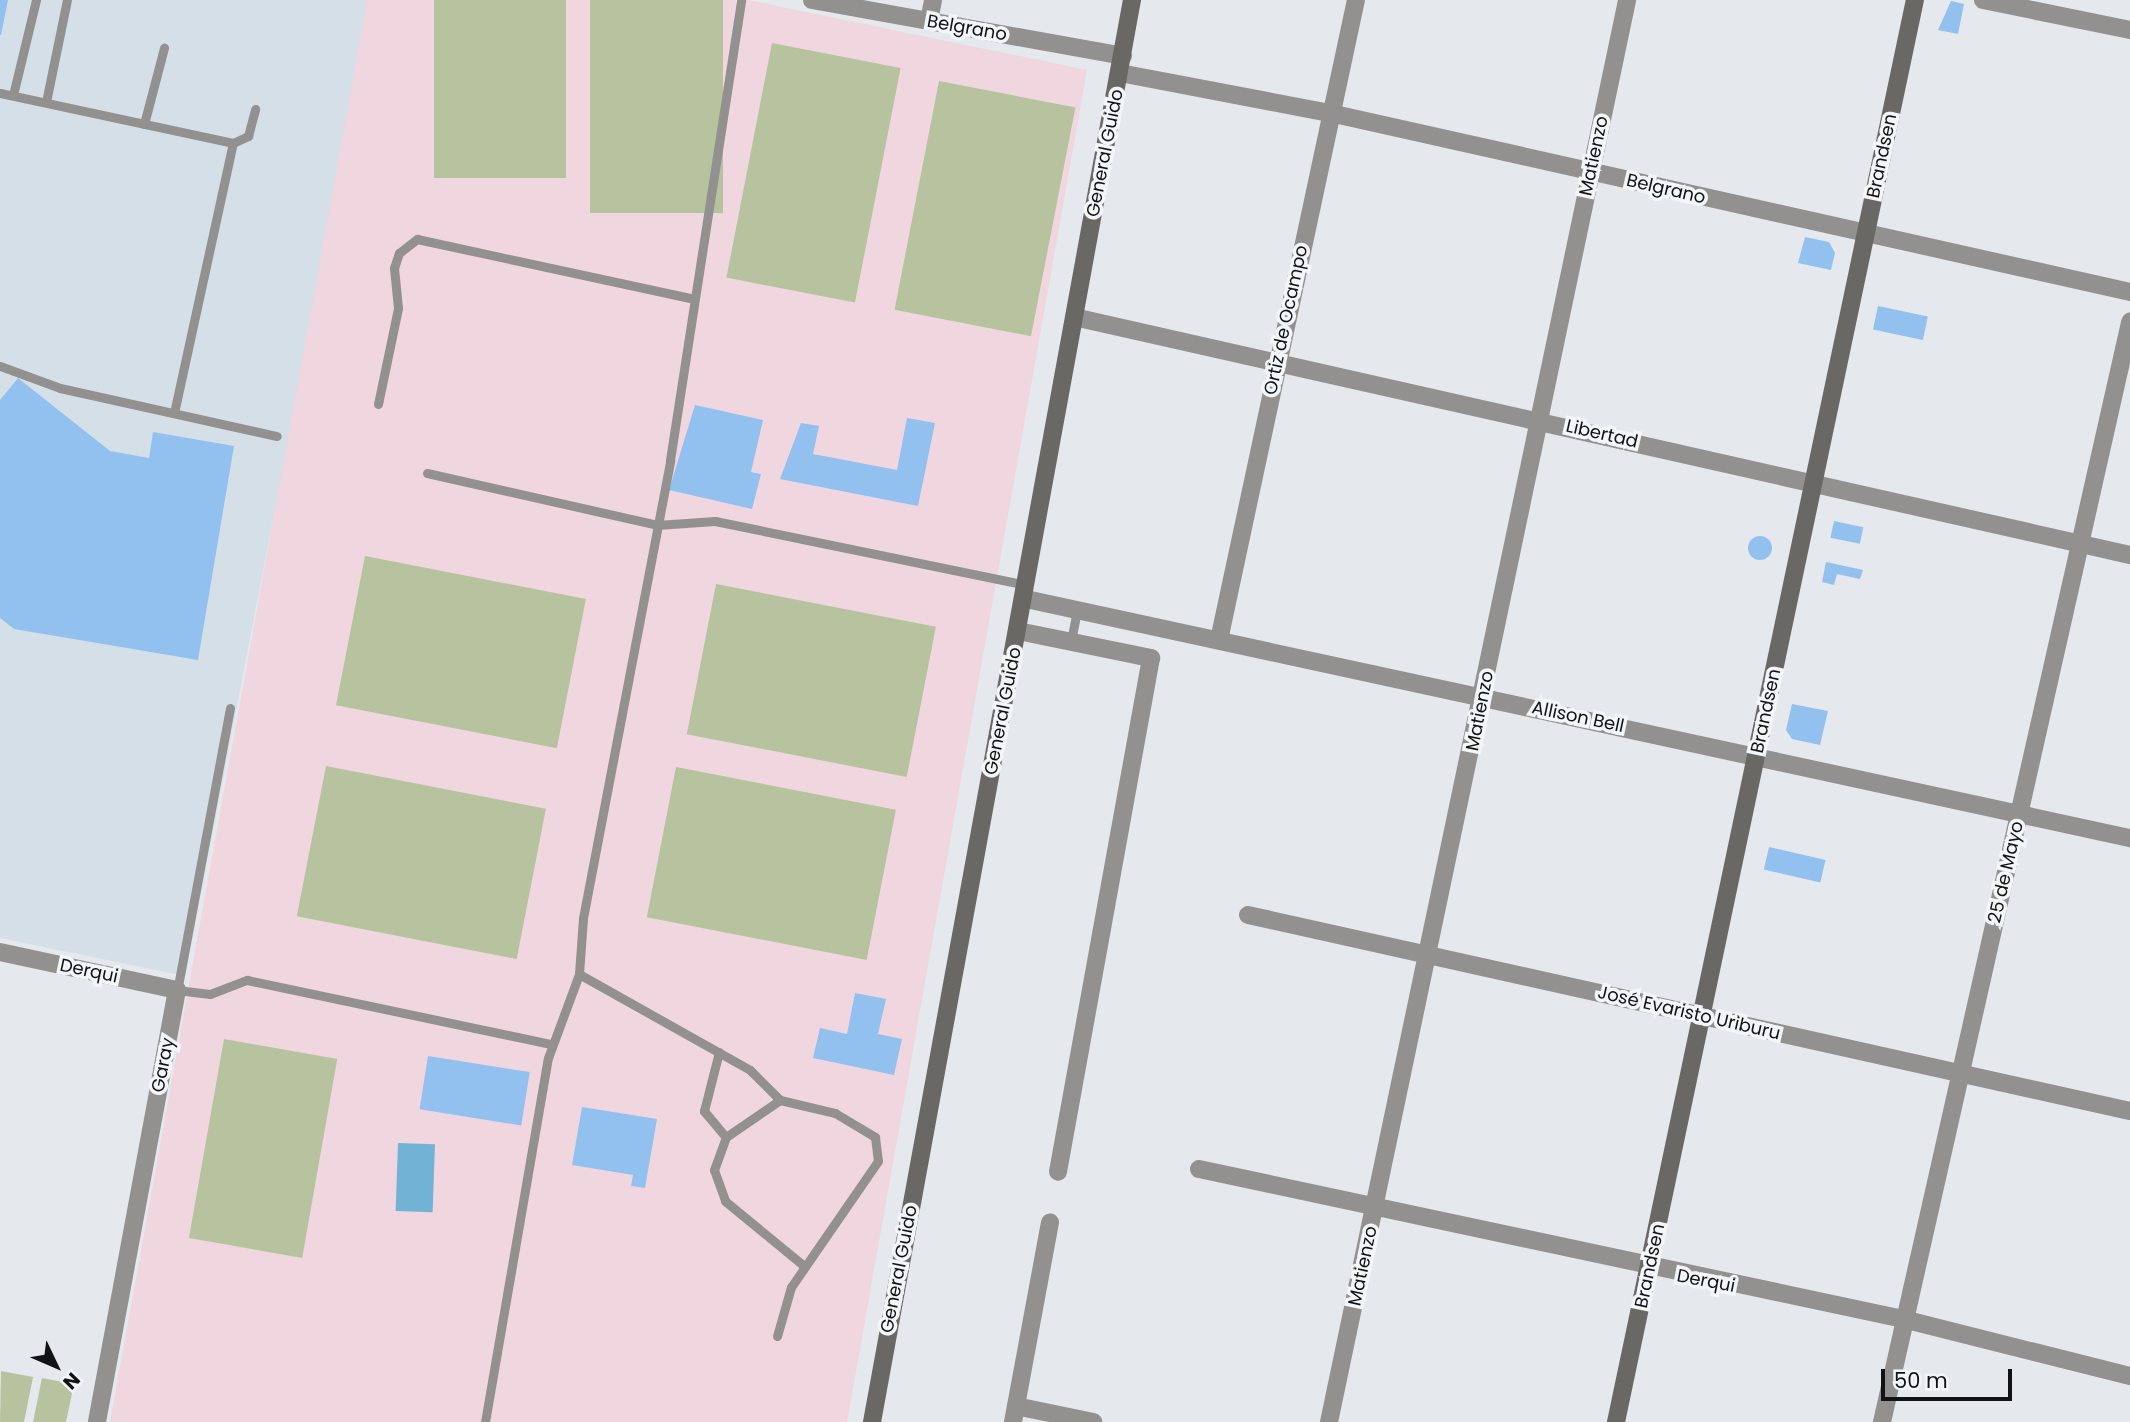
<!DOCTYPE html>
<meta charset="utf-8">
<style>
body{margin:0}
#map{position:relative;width:2130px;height:1422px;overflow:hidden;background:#e5e8ec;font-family:Poppins,sans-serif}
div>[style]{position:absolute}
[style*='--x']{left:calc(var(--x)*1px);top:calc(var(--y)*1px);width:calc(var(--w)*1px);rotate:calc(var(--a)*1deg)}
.built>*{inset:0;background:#d5dfe8}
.education>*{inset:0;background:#f0d6df}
.green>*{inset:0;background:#b7c39f;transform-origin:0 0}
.water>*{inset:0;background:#72b3d5;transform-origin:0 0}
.building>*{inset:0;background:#92c1ef;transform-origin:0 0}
.round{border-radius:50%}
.lane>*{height:9px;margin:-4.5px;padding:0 4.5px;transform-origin:4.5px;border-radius:4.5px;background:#92918f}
.street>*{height:18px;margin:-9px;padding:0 9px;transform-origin:9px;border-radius:9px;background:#92918f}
.secondary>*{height:18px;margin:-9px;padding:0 9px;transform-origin:9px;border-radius:9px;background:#6a6865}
span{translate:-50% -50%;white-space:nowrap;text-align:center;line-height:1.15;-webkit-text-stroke:7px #f2f6f9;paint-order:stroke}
.street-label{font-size:18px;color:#111213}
.north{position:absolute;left:21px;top:1331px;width:70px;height:70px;-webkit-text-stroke:5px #f2f6f9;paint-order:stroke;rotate:134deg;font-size:19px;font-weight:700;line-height:28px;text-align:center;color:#111213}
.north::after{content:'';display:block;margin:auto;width:24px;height:32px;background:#111213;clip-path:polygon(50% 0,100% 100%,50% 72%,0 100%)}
.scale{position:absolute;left:1881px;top:1369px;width:131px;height:32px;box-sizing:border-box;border:4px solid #111213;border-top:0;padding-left:9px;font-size:21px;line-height:24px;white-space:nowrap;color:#111213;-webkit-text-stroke:5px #f2f6f9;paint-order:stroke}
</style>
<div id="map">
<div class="built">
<div style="clip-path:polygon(0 0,373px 0,185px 976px,0 938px)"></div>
</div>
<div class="education">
<div style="clip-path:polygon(367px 0,748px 0,1087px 70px,847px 1422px,110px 1422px)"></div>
</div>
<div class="green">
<div style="left:434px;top:0;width:132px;height:178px"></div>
<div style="left:590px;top:0;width:133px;height:213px"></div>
<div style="left:772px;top:43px;width:131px;height:239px;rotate:11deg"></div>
<div style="left:939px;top:81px;width:139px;height:233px;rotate:11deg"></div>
<div style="left:365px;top:556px;width:225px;height:152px;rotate:11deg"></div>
<div style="left:716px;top:584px;width:224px;height:153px;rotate:11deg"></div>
<div style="left:326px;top:766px;width:224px;height:153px;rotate:11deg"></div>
<div style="left:676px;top:767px;width:224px;height:153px;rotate:11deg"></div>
<div style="left:224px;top:1039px;width:115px;height:202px;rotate:10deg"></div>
<div style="clip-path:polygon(1px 1371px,33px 1377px,24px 1422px,0 1422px)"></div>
<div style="clip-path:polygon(42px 1378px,74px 1384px,66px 1422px,33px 1422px)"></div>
</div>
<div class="water">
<div style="left:398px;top:1143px;width:37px;height:68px;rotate:2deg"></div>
</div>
<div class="building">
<div style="clip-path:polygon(0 0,8px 0,1px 35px,0 35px)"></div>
<div style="clip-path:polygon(1951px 1px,1964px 4px,1958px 34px,1938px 30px)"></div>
<div style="clip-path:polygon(1805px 237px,1829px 242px,1835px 253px,1831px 270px,1798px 263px)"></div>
<div style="left:1878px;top:306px;width:51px;height:24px;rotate:12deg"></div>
<div style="clip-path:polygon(18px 378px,110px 451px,149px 458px,153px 432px,234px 446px,198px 660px,14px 629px,0 618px,0 400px)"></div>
<div style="clip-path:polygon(695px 405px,763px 420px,751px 472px,761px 474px,752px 509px,669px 490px)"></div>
<div style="clip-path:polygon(907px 418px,935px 423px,918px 506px,780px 479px,801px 423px,819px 426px,813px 454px,897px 470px)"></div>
<div style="left:1834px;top:521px;width:30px;height:17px;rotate:12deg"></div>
<div class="round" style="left:1748px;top:536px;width:24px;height:24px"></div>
<div style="clip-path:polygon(1826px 562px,1863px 570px,1860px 579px,1837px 574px,1834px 585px,1822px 582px)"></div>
<div style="clip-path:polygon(1792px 704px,1828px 711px,1820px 745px,1792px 739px,1786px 730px)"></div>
<div style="left:1769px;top:847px;width:58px;height:23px;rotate:13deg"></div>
<div style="clip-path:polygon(855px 993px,886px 999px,878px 1034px,902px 1039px,894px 1075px,813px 1058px,820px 1028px,847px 1034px)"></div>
<div style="left:428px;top:1056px;width:103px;height:54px;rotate:9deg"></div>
<div style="clip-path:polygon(582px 1107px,657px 1119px,645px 1188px,631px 1186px,633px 1175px,572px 1165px)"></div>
</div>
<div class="lane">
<div style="--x:0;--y:93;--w:238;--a:12.1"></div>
<div style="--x:233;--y:143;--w:17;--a:-25"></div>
<div style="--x:248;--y:136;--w:28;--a:-75"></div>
<div style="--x:13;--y:95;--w:98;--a:-76.4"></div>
<div style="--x:46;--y:102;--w:104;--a:-78.4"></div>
<div style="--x:144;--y:124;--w:79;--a:-75.3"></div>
<div style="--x:0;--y:366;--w:64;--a:20.1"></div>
<div style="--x:60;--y:388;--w:222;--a:12.5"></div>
<div style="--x:378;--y:404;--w:98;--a:-78.2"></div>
<div style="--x:398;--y:308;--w:40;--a:-95.7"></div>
<div style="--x:394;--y:268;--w:16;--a:-72"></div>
<div style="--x:399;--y:253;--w:23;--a:-38"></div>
<div style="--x:417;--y:239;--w:284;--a:12.2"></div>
<div style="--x:174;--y:413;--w:276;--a:-77.7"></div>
<div style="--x:427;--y:473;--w:236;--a:12.7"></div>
<div style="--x:657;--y:525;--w:58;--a:-3.9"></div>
<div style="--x:715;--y:521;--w:318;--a:11.6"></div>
<div style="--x:1071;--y:641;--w:31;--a:-79"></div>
<div style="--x:230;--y:708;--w:287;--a:100.6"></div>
<div style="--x:177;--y:990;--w:33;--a:7"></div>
<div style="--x:210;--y:994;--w:40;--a:-21"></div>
<div style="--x:247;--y:980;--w:312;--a:11.9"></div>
<div style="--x:579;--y:974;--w:196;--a:29.3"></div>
<div style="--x:750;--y:1070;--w:42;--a:45"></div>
<div style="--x:780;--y:1100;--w:57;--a:13.3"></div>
<div style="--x:835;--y:1113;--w:47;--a:31"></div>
<div style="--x:875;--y:1137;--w:24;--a:83"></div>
<div style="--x:878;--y:1161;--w:153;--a:124.6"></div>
<div style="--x:791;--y:1287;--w:51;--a:105.9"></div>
<div style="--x:719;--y:1052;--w:61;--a:104.3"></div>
<div style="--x:704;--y:1111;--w:34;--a:50"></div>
<div style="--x:780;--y:1100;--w:65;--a:145.6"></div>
<div style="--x:726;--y:1137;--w:35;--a:110"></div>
<div style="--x:714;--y:1170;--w:33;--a:70"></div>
<div style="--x:725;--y:1201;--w:102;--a:39.4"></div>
<div style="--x:485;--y:1422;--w:369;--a:-80.2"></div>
<div style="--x:548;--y:1058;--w:90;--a:-69.7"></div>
<div style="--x:579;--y:974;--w:56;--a:-85.9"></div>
<div style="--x:583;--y:918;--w:466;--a:-79.2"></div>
<div style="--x:670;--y:460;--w:465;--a:-81.2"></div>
</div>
<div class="street">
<div style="--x:812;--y:0;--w:316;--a:10.2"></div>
<div style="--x:1983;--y:0;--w:150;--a:11.5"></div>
<div style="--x:929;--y:21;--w:21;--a:-79"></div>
<div style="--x:1120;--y:73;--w:214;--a:10.8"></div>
<div style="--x:1330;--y:113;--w:820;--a:12.61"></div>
<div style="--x:1074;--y:317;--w:1082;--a:12.7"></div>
<div style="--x:1026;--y:599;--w:1130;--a:12.22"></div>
<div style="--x:1018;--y:631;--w:136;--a:11.5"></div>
<div style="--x:1151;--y:658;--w:522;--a:100.26"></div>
<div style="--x:1219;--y:640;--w:654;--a:-77.92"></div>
<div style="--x:1248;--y:915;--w:904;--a:12.53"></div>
<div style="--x:0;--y:952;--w:181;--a:12.1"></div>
<div style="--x:177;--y:990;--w:439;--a:100.5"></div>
<div style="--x:1199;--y:1169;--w:720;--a:12.03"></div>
<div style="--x:1903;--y:1319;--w:234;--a:14.1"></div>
<div style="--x:1016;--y:1406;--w:79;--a:11.7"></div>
<div style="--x:1013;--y:1422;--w:203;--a:-79.5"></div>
<div style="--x:1329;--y:1422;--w:1453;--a:-78.16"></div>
<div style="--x:1882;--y:1422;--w:1128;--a:-77.29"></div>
</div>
<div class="secondary">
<div style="--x:872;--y:1422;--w:1446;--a:-79.64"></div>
<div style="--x:1616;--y:1422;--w:1453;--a:-78.13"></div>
</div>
<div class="street-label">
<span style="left:967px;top:28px;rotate:10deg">Belgrano</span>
<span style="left:1105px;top:153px;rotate:-79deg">General Guido</span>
<span style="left:1594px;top:156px;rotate:-78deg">Matienzo</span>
<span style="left:1882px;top:156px;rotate:-78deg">Brandsen</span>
<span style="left:1666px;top:189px;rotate:13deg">Belgrano</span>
<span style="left:1286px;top:320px;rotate:-78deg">Ortiz de Ocampo</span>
<span style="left:1602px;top:434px;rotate:13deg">Libertad</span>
<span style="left:1003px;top:711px;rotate:-79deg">General Guido</span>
<span style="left:1480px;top:711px;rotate:-79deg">Matienzo</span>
<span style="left:1766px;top:711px;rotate:-78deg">Brandsen</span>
<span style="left:1578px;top:717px;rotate:12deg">Allison Bell</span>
<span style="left:2006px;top:872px;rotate:-77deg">25 de Mayo</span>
<span style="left:89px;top:971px;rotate:12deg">Derqui</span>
<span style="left:1689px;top:1013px;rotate:13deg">José Evaristo Uriburu</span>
<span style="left:163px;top:1065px;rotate:-79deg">Garay</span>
<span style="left:1363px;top:1266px;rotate:-78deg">Matienzo</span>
<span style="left:1650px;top:1266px;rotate:-78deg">Brandsen</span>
<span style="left:899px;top:1269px;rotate:-79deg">General Guido</span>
<span style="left:1706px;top:1281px;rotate:11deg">Derqui</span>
</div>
<div class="north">N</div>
<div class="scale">50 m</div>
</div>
